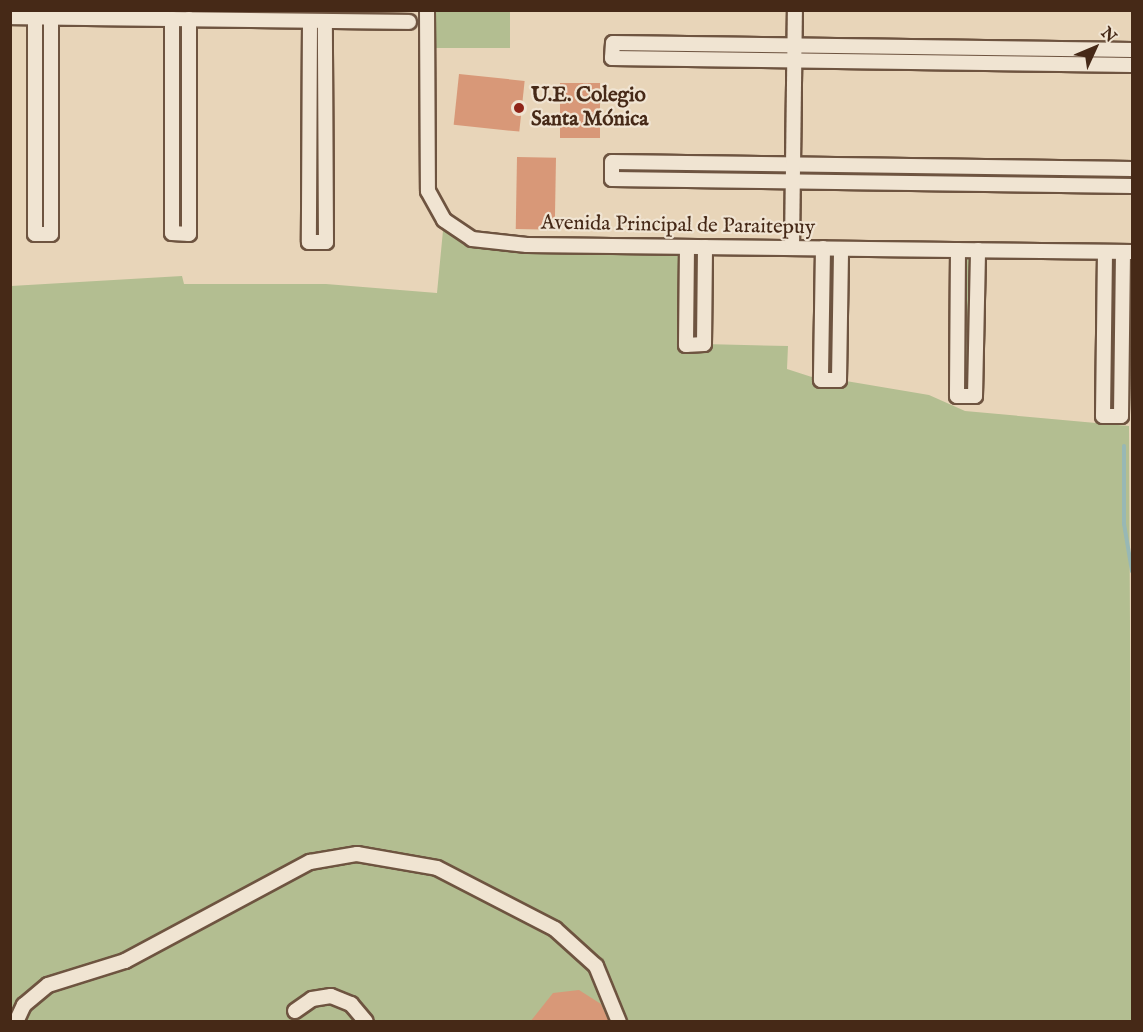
<!DOCTYPE html>
<meta charset="utf-8">
<style>
body{margin:0}
#map{position:relative;width:1143px;height:1032px;overflow:hidden;background:#e8d5b9;font-family:"IM FELL English",serif}
div>[style]{position:absolute}
[style*='--x']{left:calc(var(--x)*1px);top:calc(var(--y)*1px);width:calc(var(--w)*1px);rotate:calc(var(--a)*1deg)}
.green>*{inset:0;background:#b3be91;transform-origin:0 0}
.stream>*{height:4px;margin:-2px;padding:0 2px;transform-origin:2px;border-radius:2px;background:#98b8b5}
.building>*{inset:0;background:#d89878;transform-origin:0 0}
.roads{filter:drop-shadow(2px 0 #6e5440) drop-shadow(-2px 0 #6e5440) drop-shadow(0 2px #6e5440) drop-shadow(0 -2px #6e5440)}
.minor>*{height:14px;margin:-7px;padding:0 7px;transform-origin:7px;border-radius:7px;background:#f0e4d2}
.dots>*{width:16px;height:16px;translate:-50% -50%;box-sizing:border-box;border:3px solid #f0e4d2;border-radius:50%}
span{translate:-50% -50%;white-space:nowrap;text-align:center;line-height:1.15;-webkit-text-stroke:4.5px #f0e4d2;paint-order:stroke}
.poi-label{font-size:21px;color:#462917;font-weight:700}
.left{translate:0 -50%;text-align:left}
.street-label{font-size:21px;color:#462917}
.frame{position:absolute;inset:0;border:12px solid #462917;pointer-events:none}
.north{position:absolute;left:1065px;top:18px;width:60px;height:60px;-webkit-text-stroke:4px #f0e4d2;paint-order:stroke;rotate:46deg;font-size:16px;font-weight:700;line-height:24px;text-align:center;color:#462917}
.north::after{content:'';display:block;margin:auto;width:21px;height:27px;background:#462917;clip-path:polygon(50% 0,100% 100%,50% 72%,0 100%)}
</style>
<div id="map">
<div class="green">
<div style="left:427px;top:11px;width:83px;height:37px"></div>
<div style="left:172px;top:19px;width:17px;height:214px"></div>
<div style="left:612px;top:162px;width:520px;height:17px;rotate:1deg"></div>
<div style="clip-path:polygon(444px 220px,472px 239px,705px 247px,704px 344px,788px 346px,787px 369px,821px 380px,823px 248px,841px 249px,840px 380px,929px 395px,965px 411px,1129px 426px,1132px 1021px,11px 1022px,11px 286px,182px 276px,184px 284px,326px 284px,437px 293px)"></div>
<div style="left:958px;top:250px;width:20px;height:146px"></div>
<div style="left:1105px;top:252px;width:18px;height:164px"></div>
</div>
<div class="stream">
<div style="--x:1124;--y:446;--w:78;--a:90"></div>
<div style="--x:1124;--y:524;--w:48;--a:80.3"></div>
</div>
<div class="building">
<div style="left:459px;top:74px;width:66px;height:51px;rotate:6deg"></div>
<div style="left:560px;top:83px;width:40px;height:55px"></div>
<div style="left:517px;top:157px;width:39px;height:72px;rotate:1deg"></div>
<div style="clip-path:polygon(579px 990px,601px 1004px,609px 1022px,530px 1022px,553px 993px)"></div>
</div>
<div class="roads">
<div class="minor">
<div style="--x:427;--y:10;--w:181;--a:89.7"></div>
<div style="--x:428;--y:191;--w:33;--a:61"></div>
<div style="--x:444;--y:220;--w:34;--a:34"></div>
<div style="--x:472;--y:239;--w:55;--a:6.2"></div>
<div style="--x:527;--y:245;--w:605;--a:0.66"></div>
<div style="--x:10;--y:17;--w:399;--a:0.7"></div>
<div style="--x:35;--y:17;--w:217;--a:90"></div>
<div style="--x:35;--y:234;--w:16;--a:0"></div>
<div style="--x:51;--y:234;--w:217;--a:-90"></div>
<div style="--x:172;--y:19;--w:214;--a:90"></div>
<div style="--x:172;--y:233;--w:17;--a:3"></div>
<div style="--x:189;--y:234;--w:215;--a:-90"></div>
<div style="--x:310;--y:21;--w:221;--a:90.3"></div>
<div style="--x:309;--y:242;--w:17;--a:0"></div>
<div style="--x:326;--y:242;--w:221;--a:-90.3"></div>
<div style="--x:1132;--y:50;--w:519;--a:-179.23"></div>
<div style="--x:613;--y:43;--w:15;--a:94"></div>
<div style="--x:612;--y:58;--w:520;--a:0.77"></div>
<div style="--x:1132;--y:169;--w:520;--a:-179.23"></div>
<div style="--x:612;--y:162;--w:17;--a:90"></div>
<div style="--x:612;--y:179;--w:520;--a:0.77"></div>
<div style="--x:687;--y:247;--w:98;--a:90.6"></div>
<div style="--x:686;--y:345;--w:18;--a:-3"></div>
<div style="--x:704;--y:344;--w:97;--a:-89.4"></div>
<div style="--x:792;--y:248;--w:238;--a:-89.3"></div>
<div style="--x:823;--y:248;--w:132;--a:90.9"></div>
<div style="--x:821;--y:380;--w:18;--a:0"></div>
<div style="--x:839;--y:380;--w:131;--a:-89.1"></div>
<div style="--x:958;--y:250;--w:146;--a:90.4"></div>
<div style="--x:957;--y:396;--w:18;--a:0"></div>
<div style="--x:975;--y:396;--w:146;--a:-88.8"></div>
<div style="--x:1105;--y:252;--w:164;--a:90.7"></div>
<div style="--x:1103;--y:416;--w:18;--a:0"></div>
<div style="--x:1121;--y:416;--w:164;--a:-89.3"></div>
<div style="--x:295;--y:1011;--w:21;--a:-35"></div>
<div style="--x:312;--y:999;--w:19;--a:-9"></div>
<div style="--x:331;--y:996;--w:22;--a:22"></div>
<div style="--x:351;--y:1004;--w:23;--a:50"></div>
<div style="--x:16;--y:1022;--w:19;--a:-65"></div>
<div style="--x:24;--y:1005;--w:31;--a:-40"></div>
<div style="--x:48;--y:985;--w:81;--a:-17.3"></div>
<div style="--x:125;--y:961;--w:210;--a:-28.2"></div>
<div style="--x:310;--y:862;--w:48;--a:-9.7"></div>
<div style="--x:357;--y:854;--w:81;--a:9.9"></div>
<div style="--x:437;--y:868;--w:133;--a:27.3"></div>
<div style="--x:555;--y:929;--w:55;--a:42.1"></div>
<div style="--x:596;--y:966;--w:61;--a:67.7"></div>
</div>
</div>
<div class="dots">
<div style="left:519px;top:108px;background:#8f2418"></div>
</div>
<div class="poi-label">
<span class="left" style="left:531px;top:108px">U.E. Colegio<br>Santa Mónica</span>
</div>
<div class="street-label">
<span style="left:678px;top:226px;rotate:1deg">Avenida Principal de Paraitepuy</span>
</div>
<div class="frame"></div>
<div class="north">N</div>
</div>
